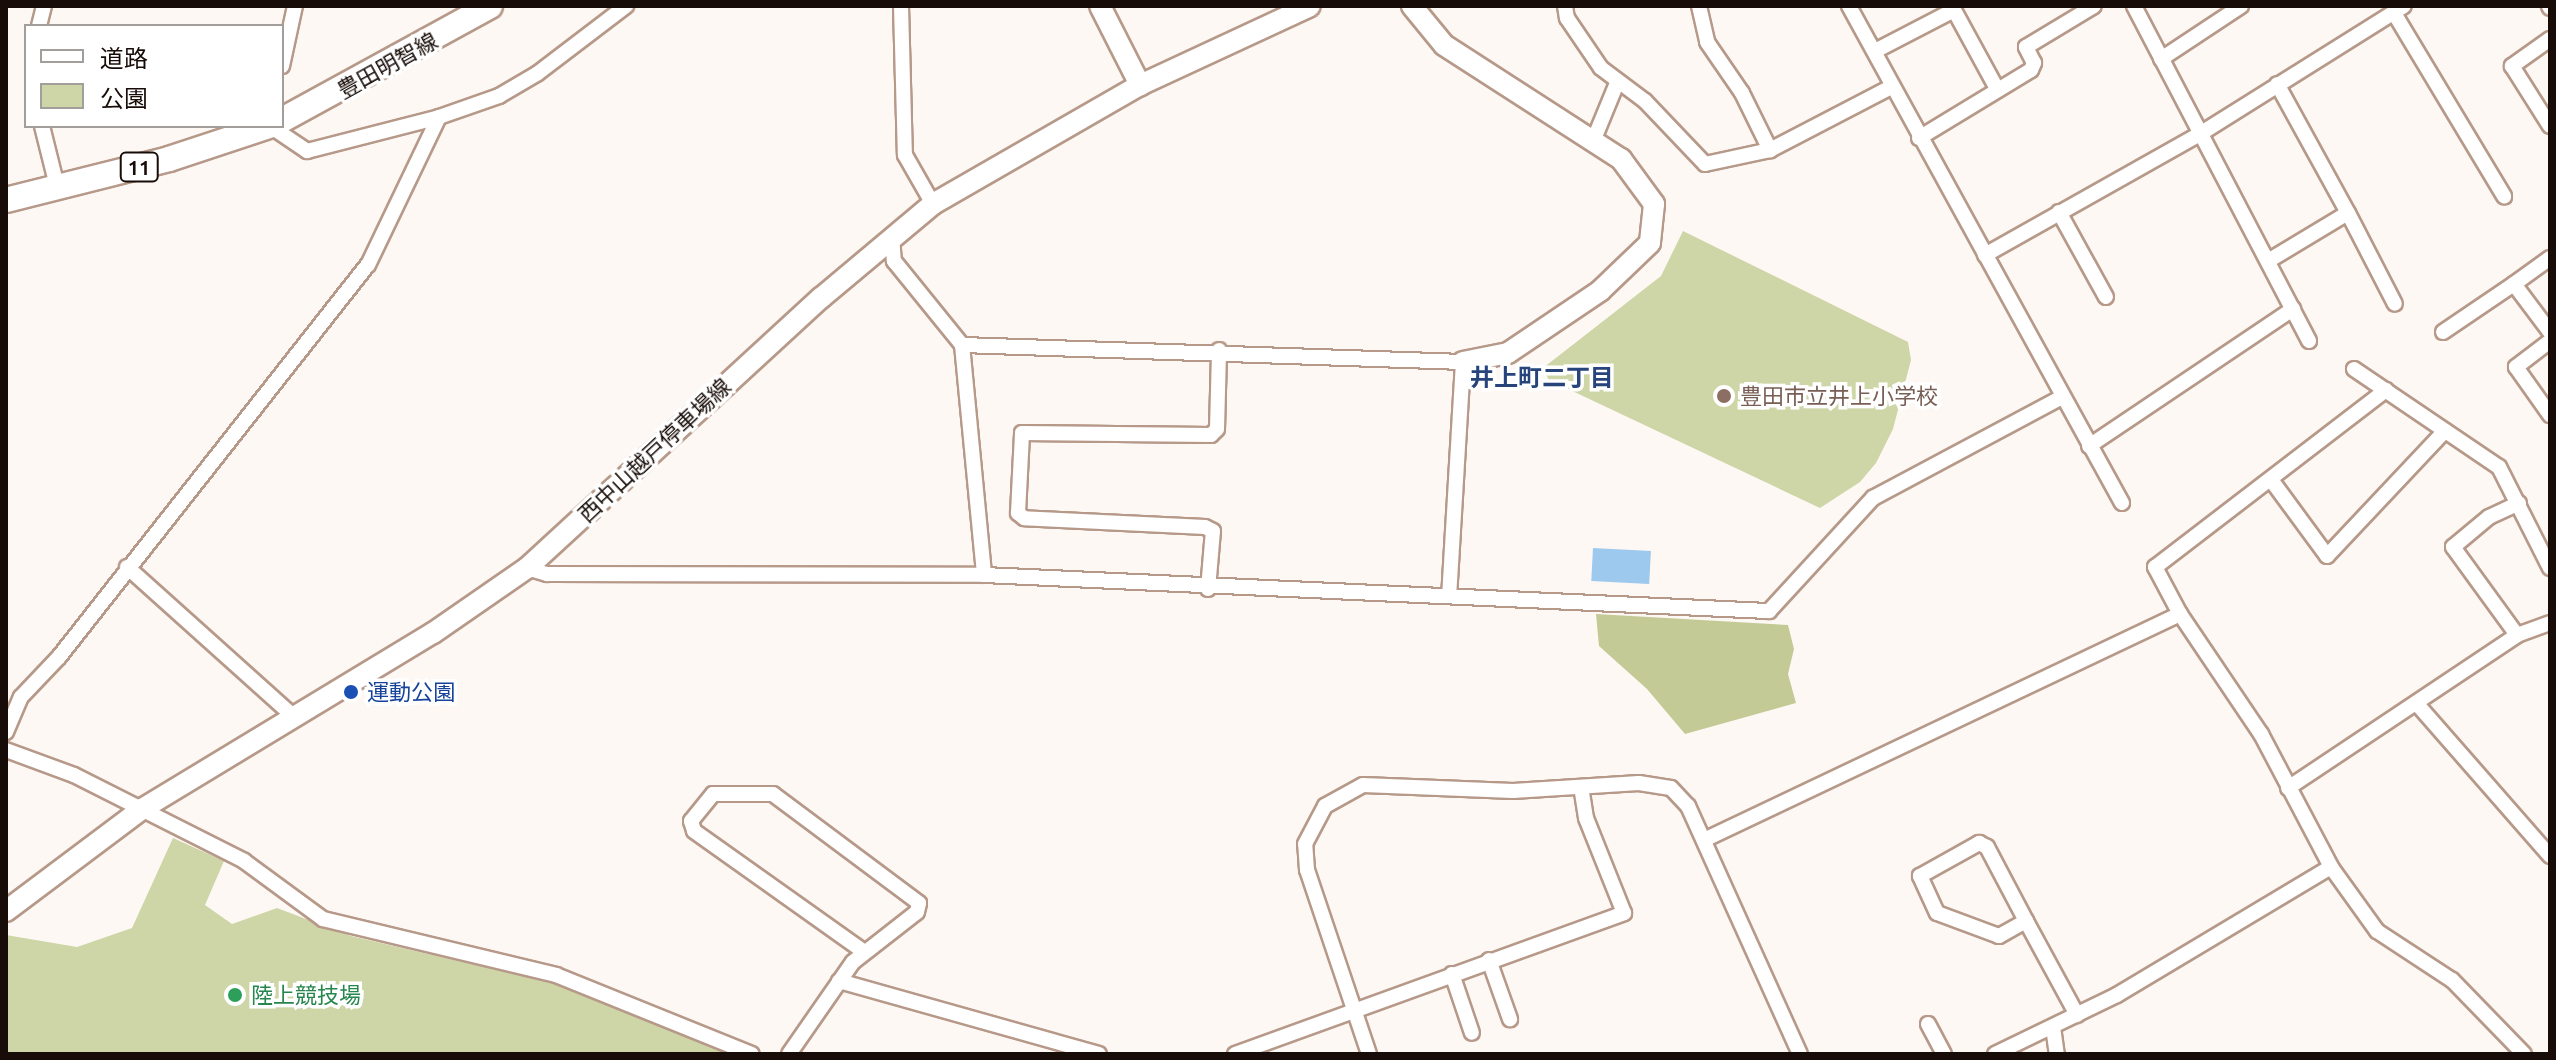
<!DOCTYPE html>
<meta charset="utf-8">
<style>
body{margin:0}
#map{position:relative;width:2556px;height:1060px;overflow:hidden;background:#fef8f4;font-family:Ubuntu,"Noto Sans JP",sans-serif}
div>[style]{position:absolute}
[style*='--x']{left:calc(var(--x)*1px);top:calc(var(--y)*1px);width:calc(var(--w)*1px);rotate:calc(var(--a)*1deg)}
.green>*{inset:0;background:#ced5a6}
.forest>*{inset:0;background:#c3ca96}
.water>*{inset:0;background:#9cc9ed;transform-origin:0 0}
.roads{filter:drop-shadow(2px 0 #b69989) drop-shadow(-2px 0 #b69989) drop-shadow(0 2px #b69989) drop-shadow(0 -2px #b69989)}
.street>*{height:14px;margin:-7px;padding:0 7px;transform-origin:7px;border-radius:7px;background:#fff}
.secondary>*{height:20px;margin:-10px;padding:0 10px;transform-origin:10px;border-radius:10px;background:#fff}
.primary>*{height:24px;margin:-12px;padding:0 12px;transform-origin:12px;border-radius:12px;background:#fff}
.dots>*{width:22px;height:22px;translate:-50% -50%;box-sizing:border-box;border:4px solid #fff;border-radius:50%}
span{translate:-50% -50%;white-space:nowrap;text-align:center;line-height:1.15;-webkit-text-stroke:7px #fff;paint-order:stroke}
.shield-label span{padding:2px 6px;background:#fff;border:2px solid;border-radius:6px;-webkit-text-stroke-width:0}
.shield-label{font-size:20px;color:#170c07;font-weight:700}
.street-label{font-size:22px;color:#170c07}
.education-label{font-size:22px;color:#785e54}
.left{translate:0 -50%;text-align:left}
.transit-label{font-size:22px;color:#164399}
.leisure-label{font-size:22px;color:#27864d}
.neighbourhood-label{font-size:24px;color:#27447b;font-weight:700}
.frame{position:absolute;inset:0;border:8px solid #170c07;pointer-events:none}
.legend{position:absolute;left:24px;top:24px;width:260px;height:104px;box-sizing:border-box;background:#fff;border:2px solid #a29e9c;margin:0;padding:10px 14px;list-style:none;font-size:24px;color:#170c07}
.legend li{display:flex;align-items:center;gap:16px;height:40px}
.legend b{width:40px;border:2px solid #a29e9c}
</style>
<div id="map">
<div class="green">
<div style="clip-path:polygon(1683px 231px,1908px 342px,1911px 360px,1893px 429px,1876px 463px,1860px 482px,1820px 508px,1549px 380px,1543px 368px,1661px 276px)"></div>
<div style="clip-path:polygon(173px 838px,224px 861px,205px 905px,232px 924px,277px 908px,351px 936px,553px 983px,739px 1054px,6px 1054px,6px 935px,77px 947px,132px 928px)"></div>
</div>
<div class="forest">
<div style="clip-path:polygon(1596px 614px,1788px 625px,1794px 649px,1788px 674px,1796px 703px,1685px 734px,1647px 689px,1599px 646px)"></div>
</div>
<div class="water">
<div style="left:1593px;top:548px;width:58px;height:33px;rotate:3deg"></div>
</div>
<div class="roads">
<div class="street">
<div style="--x:901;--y:6;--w:149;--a:88.5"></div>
<div style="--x:905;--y:155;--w:56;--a:60.3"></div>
<div style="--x:1565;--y:6;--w:12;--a:81"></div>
<div style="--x:1567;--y:18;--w:60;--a:55.8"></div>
<div style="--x:1601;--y:68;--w:55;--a:36.9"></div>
<div style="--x:1645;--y:101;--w:87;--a:46.4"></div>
<div style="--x:1705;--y:164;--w:66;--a:-12.2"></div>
<div style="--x:1770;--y:150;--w:136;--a:-27.5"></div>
<div style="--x:1699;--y:6;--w:37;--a:77"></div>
<div style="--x:1707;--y:42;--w:62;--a:55.5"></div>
<div style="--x:1742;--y:93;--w:64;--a:63.8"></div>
<div style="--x:1849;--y:6;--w:567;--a:61.22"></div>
<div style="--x:2134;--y:6;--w:378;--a:62.4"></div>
<div style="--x:2549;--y:6;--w:2;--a:63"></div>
<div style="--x:2394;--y:13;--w:214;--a:59"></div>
<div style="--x:39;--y:26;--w:21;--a:-76"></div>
<div style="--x:2550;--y:39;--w:47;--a:144.6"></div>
<div style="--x:2512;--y:66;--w:71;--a:57.7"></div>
<div style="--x:1875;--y:51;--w:89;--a:-27.4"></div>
<div style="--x:1954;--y:10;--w:90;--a:61.4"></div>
<div style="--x:2161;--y:59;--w:96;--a:-33.5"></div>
<div style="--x:282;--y:66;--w:61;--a:-77.8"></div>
<div style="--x:42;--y:126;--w:62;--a:76"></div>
<div style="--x:270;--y:126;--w:45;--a:34"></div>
<div style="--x:307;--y:151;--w:136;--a:-14.4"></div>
<div style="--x:439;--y:117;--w:64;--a:-19.3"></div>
<div style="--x:499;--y:96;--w:45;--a:-30.5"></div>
<div style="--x:538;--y:73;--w:111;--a:-37.3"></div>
<div style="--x:1919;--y:138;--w:131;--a:-31.3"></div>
<div style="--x:2031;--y:70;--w:8;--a:-67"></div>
<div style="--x:2034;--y:63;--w:18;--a:-117"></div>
<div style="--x:2026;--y:47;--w:79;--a:-31.1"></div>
<div style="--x:1594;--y:139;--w:61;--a:-67.7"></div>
<div style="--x:2059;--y:212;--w:97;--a:61.1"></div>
<div style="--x:2348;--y:213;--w:102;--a:62.7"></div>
<div style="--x:892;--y:235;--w:26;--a:86"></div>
<div style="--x:894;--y:261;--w:108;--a:51"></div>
<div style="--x:962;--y:345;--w:231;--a:84.5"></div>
<div style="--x:1985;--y:255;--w:250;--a:-29.4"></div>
<div style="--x:2203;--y:132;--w:237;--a:-32.1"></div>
<div style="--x:2550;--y:258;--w:44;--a:144.2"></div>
<div style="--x:2514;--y:284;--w:60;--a:53.1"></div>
<div style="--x:2268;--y:261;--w:93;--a:-31"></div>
<div style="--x:2348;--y:213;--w:147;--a:-118.8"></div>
<div style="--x:2443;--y:332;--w:86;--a:-34.1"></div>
<div style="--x:2550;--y:341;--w:43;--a:142.6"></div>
<div style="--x:2516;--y:367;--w:59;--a:54.7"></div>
<div style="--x:962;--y:345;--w:501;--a:1.94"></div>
<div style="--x:1463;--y:362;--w:234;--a:93.4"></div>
<div style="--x:2354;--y:369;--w:175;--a:34.1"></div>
<div style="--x:2499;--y:467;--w:113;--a:63.2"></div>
<div style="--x:2386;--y:390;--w:291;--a:142.5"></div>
<div style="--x:2155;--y:567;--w:53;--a:62"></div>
<div style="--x:2180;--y:614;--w:145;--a:56"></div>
<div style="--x:2261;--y:734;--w:150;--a:62.2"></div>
<div style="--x:2331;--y:867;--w:79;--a:54.3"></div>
<div style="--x:2377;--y:931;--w:90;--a:33.2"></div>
<div style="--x:2452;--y:980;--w:103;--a:45.8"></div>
<div style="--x:2089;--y:446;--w:246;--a:-33.9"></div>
<div style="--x:2272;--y:481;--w:93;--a:53.7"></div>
<div style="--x:2327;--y:556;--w:172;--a:-46.7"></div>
<div style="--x:127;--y:567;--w:224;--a:41.9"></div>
<div style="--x:527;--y:568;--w:21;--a:17"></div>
<div style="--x:547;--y:574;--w:437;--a:0.1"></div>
<div style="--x:984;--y:575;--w:786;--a:2.63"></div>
<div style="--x:1769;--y:611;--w:154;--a:-47.4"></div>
<div style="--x:1873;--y:498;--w:214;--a:-28.1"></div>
<div style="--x:1208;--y:589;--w:58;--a:-85.1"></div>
<div style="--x:1213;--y:531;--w:9;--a:-153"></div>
<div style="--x:1205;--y:527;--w:181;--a:-177.2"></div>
<div style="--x:1024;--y:518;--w:8;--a:-140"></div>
<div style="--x:1018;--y:513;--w:80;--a:-87.1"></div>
<div style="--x:1022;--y:433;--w:189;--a:0.6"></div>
<div style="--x:1211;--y:435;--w:8;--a:-45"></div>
<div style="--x:1217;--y:429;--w:79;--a:-88.5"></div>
<div style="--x:2517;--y:635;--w:109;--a:-126"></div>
<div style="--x:2453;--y:547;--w:47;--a:-39.8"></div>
<div style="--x:2489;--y:517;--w:33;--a:-25"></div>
<div style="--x:2417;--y:704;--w:202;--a:48.8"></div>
<div style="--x:6;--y:732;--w:38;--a:-67"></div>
<div style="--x:21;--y:697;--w:55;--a:-46.5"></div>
<div style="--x:59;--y:657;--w:499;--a:-51.8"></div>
<div style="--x:368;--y:265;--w:164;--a:-64.4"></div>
<div style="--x:6;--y:750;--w:72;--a:20.2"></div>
<div style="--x:74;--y:775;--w:191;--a:26.8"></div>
<div style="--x:244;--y:861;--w:98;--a:36.3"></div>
<div style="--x:323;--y:919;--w:240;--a:13.5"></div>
<div style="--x:556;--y:975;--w:211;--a:22"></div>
<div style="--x:2288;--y:788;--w:275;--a:-33.7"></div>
<div style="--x:2517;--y:635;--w:35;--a:-20"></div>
<div style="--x:1706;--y:839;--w:525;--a:-25.39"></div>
<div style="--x:1979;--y:843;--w:9;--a:27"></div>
<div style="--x:1987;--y:847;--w:84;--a:62.2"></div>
<div style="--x:2026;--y:921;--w:31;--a:151"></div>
<div style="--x:1999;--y:936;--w:66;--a:-159.6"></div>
<div style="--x:1937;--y:913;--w:41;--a:-114.7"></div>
<div style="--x:1920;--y:876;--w:68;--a:-29.2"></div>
<div style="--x:2026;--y:921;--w:107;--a:61.5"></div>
<div style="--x:1489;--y:960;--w:63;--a:70.4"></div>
<div style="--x:1452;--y:974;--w:62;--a:71.3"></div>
<div style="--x:839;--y:981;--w:270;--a:15.7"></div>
<div style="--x:1928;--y:1024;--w:34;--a:62"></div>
<div style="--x:2053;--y:1027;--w:27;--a:82"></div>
<div style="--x:789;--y:1054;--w:112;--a:-55.2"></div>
<div style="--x:853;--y:962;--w:81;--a:-38"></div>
<div style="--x:917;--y:912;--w:9;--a:-77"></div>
<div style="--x:919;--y:903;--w:182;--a:-143.3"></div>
<div style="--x:773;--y:794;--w:60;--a:180"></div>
<div style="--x:713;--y:794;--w:35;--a:129"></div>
<div style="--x:691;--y:821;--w:10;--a:73"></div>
<div style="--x:694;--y:831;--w:209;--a:35.4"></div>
<div style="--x:1235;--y:1054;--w:414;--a:-19.9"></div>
<div style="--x:1624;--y:913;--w:102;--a:-111.8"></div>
<div style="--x:1586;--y:818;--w:30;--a:-99"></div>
<div style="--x:1369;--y:1054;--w:194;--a:-108.6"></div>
<div style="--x:1307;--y:870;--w:26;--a:-94"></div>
<div style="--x:1305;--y:844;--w:43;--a:-62.2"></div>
<div style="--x:1325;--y:806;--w:43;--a:-28.9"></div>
<div style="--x:1363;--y:785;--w:150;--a:2.3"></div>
<div style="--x:1513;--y:791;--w:126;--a:-3.6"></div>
<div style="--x:1639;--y:783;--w:32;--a:9"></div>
<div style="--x:1671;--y:788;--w:25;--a:47"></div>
<div style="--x:1688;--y:806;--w:272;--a:65.7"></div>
<div style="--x:1995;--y:1054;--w:136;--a:-25.8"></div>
<div style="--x:2117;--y:995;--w:249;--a:-30.9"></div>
</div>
<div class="secondary">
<div style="--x:1100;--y:6;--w:89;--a:63.1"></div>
<div style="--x:1412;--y:6;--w:50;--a:50.6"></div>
<div style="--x:1444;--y:45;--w:211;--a:32.8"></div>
<div style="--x:1621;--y:159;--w:56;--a:53.7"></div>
<div style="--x:1654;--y:204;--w:39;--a:96"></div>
<div style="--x:1650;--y:243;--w:69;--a:136.2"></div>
<div style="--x:1600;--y:291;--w:111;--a:146"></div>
<div style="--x:1508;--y:353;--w:46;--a:168.7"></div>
<div style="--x:6;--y:911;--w:170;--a:-36.9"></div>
<div style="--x:142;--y:809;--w:340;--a:-31.2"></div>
<div style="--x:433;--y:633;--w:114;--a:-34.7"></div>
<div style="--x:527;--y:568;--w:399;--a:-42.6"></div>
<div style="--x:821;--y:298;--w:146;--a:-40"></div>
<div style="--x:933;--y:204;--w:239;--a:-29.9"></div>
<div style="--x:1140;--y:85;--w:187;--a:-24.9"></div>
</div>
<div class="primary">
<div style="--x:282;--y:120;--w:237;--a:-28.7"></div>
<div style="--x:6;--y:200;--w:168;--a:-14.1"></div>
<div style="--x:169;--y:159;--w:105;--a:-18.3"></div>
</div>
</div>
<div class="dots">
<div style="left:1724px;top:396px;background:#8d6e63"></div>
<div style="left:351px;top:692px;background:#1a4fb4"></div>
<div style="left:235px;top:995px;background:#2e9e5b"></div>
</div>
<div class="shield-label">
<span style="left:139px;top:167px">11</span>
</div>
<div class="street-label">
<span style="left:387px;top:65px;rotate:-29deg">豊田明智線</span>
<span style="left:654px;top:450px;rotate:-43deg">西中山越戸停車場線</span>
</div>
<div class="education-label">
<span class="left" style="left:1740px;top:396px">豊田市立井上小学校</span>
</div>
<div class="transit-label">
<span class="left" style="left:367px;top:692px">運動公園</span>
</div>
<div class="leisure-label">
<span class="left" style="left:251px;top:995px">陸上競技場</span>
</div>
<div class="neighbourhood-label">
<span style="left:1542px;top:378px">井上町二丁目</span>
</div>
<div class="frame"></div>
<ul class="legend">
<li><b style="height:10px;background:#fff"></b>道路</li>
<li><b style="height:22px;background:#ced5a6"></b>公園</li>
</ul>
</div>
